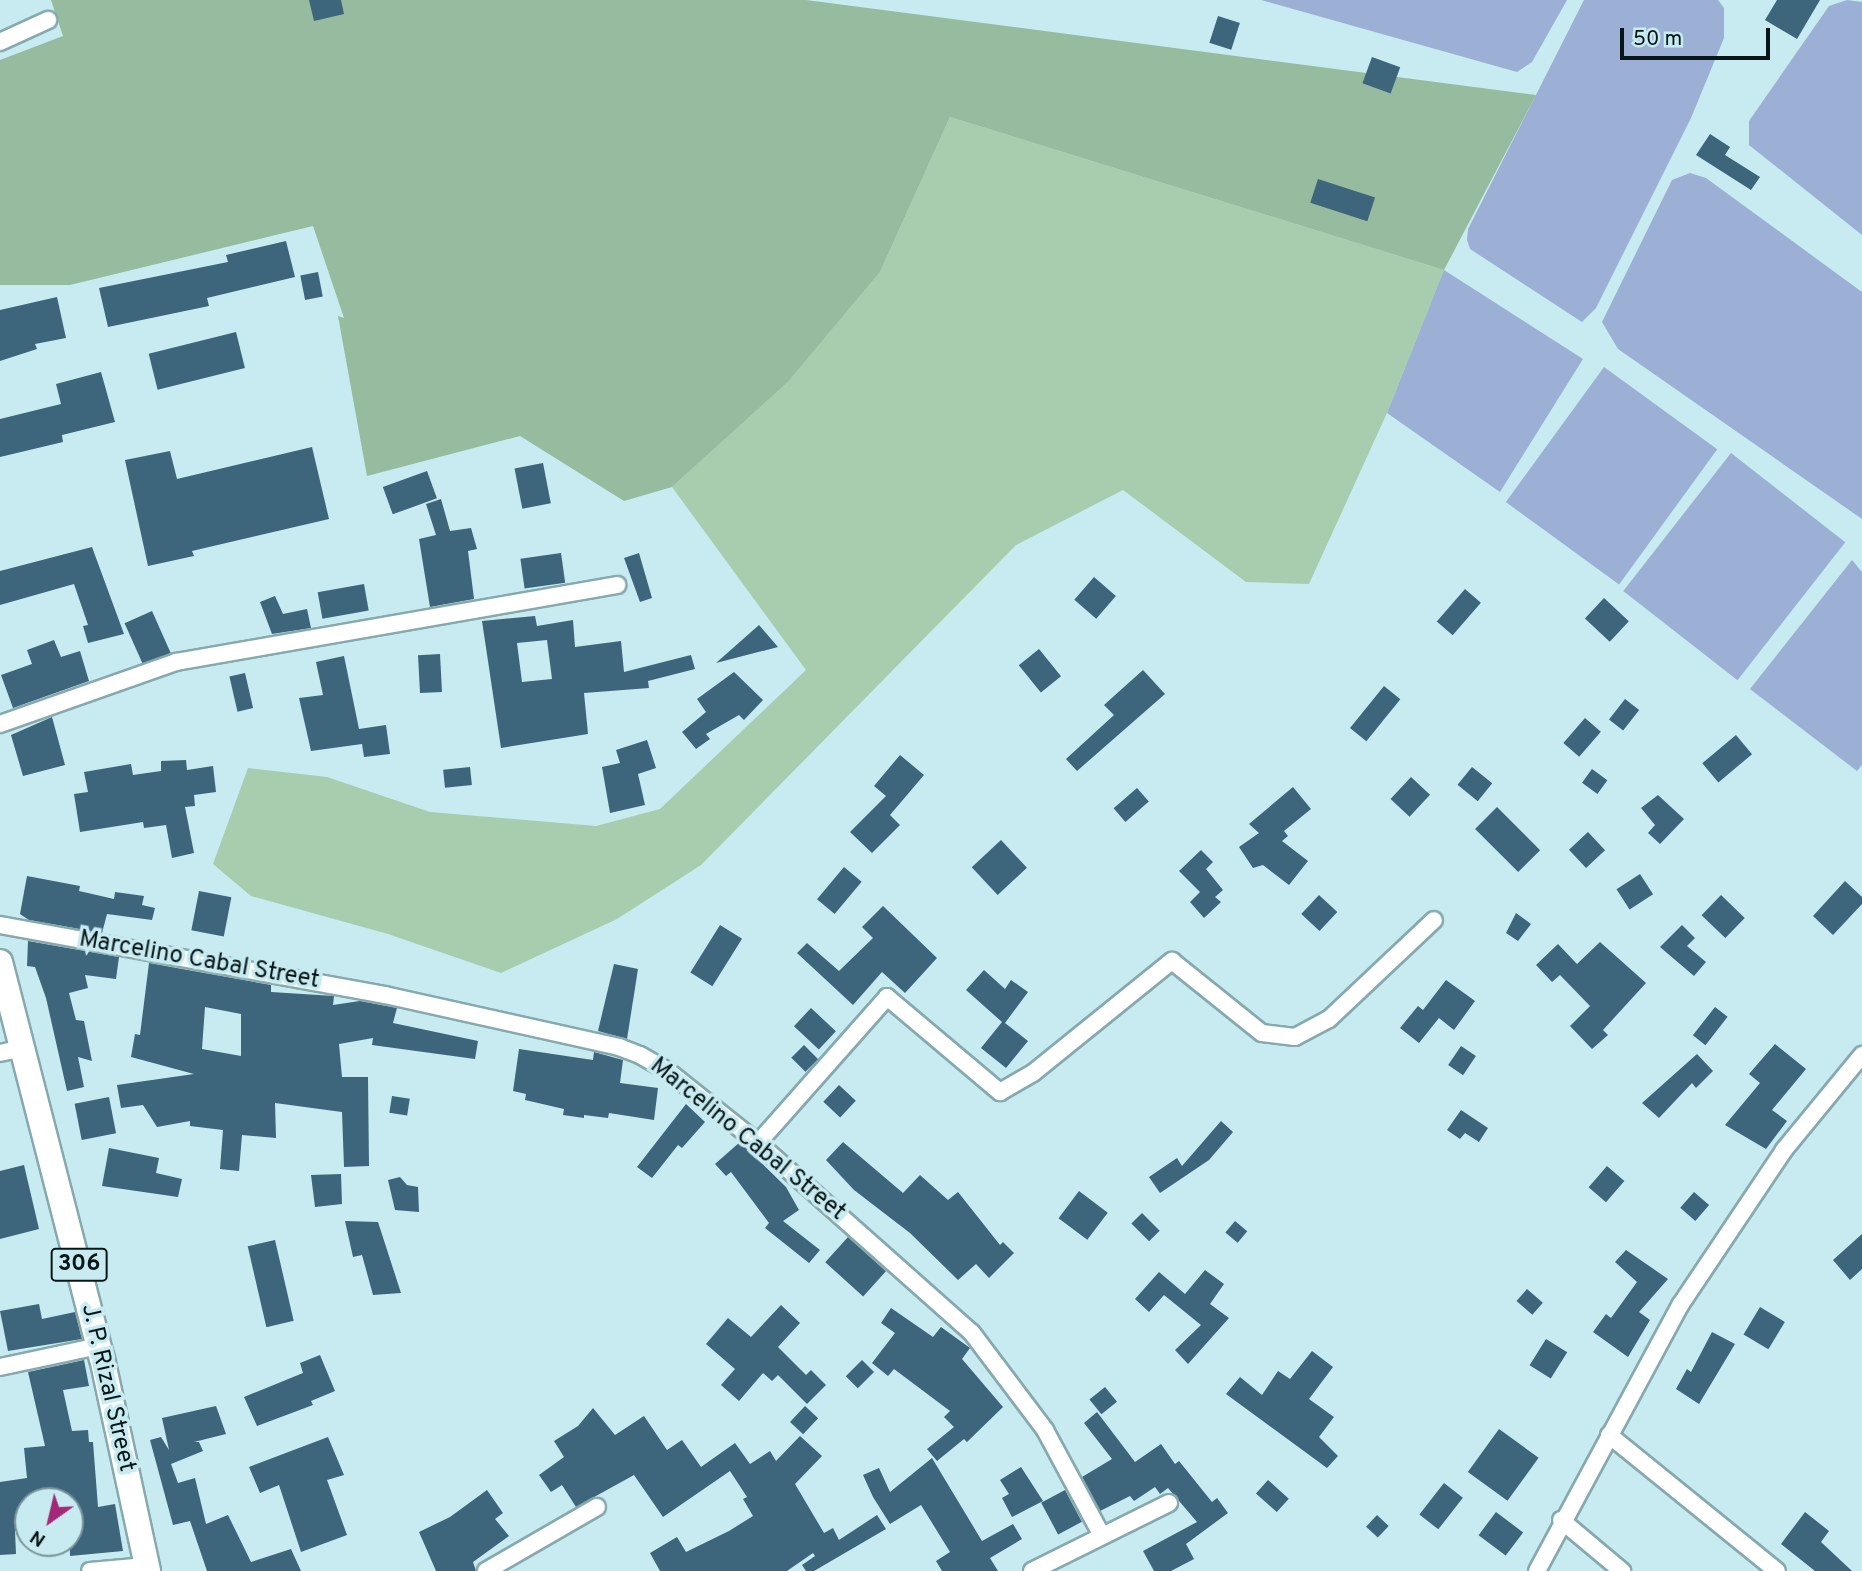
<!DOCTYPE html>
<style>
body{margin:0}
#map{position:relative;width:1862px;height:1571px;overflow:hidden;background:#c7ebf0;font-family:Overpass,sans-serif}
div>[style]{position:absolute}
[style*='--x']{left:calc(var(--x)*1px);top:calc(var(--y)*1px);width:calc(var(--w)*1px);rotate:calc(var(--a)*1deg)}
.green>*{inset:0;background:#a7ccae}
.forest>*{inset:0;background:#96bb9e}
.water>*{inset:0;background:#9bb0d4;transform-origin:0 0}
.building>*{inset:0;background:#3d657b;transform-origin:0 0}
.roads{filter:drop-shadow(2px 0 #86a9ae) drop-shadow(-2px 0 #86a9ae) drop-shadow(0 2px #86a9ae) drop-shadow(0 -2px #86a9ae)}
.street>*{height:16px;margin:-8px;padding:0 8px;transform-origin:8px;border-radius:8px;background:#fff}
.primary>*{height:24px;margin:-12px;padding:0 12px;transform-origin:12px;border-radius:12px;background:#fff}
span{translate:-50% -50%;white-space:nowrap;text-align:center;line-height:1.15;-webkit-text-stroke:7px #c7ebf0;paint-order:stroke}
.shield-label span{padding:2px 5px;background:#c7ebf0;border:2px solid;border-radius:5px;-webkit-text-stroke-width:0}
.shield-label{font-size:23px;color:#081618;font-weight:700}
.street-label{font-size:24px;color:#081618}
.north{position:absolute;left:14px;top:1487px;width:70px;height:70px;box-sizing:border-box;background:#c7ebf0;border:2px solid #7b969a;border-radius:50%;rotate:214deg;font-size:19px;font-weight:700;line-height:28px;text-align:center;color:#081618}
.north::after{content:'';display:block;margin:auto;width:24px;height:32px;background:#a52779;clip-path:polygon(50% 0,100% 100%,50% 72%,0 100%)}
.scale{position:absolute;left:1620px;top:28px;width:150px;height:32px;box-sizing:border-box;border:4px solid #081618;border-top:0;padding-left:9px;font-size:21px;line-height:24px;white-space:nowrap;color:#081618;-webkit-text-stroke:5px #c7ebf0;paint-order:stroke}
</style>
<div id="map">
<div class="green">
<div style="clip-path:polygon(950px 117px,1444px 270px,1387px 413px,1309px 584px,1246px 582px,1123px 490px,1016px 545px,701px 865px,617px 919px,501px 973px,388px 934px,251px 896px,213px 864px,248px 768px,327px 777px,430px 812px,596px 826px,660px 809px,806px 670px,672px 487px,788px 382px,880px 272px)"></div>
</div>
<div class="forest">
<div style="clip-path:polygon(51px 0,806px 0,1536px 95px,1444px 270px,950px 117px,880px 272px,788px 382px,672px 487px,624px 501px,520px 436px,367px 476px,338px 316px,344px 318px,313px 226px,70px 285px,0 285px,0 60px,63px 36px)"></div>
</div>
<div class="water">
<div style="clip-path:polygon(1261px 0,1567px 0,1532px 62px,1517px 72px)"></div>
<div style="clip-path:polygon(1584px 0,1718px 0,1724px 8px,1724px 38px,1691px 118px,1596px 308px,1582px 322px,1470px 249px,1467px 240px,1468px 229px)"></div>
<div style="clip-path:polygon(1847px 0,1862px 2px,1862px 235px,1749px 145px,1749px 121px,1829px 6px)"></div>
<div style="clip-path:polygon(1690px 173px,1706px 178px,1862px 292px,1862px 519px,1618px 349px,1602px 322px,1672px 180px)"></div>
<div style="clip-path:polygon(1444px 270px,1583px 359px,1500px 492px,1387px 413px)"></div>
<div style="left:1604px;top:367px;width:140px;height:167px;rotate:36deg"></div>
<div style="left:1731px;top:453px;width:145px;height:175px;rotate:38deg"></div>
<div style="clip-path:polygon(1852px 560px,1862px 572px,1862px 765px,1857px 771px,1750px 689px)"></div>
</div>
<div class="building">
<div style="clip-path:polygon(309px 0,341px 0,344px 14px,314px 21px)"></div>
<div style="clip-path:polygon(1777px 0,1820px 0,1797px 39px,1765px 20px)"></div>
<div style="left:1218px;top:16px;width:23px;height:28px;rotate:18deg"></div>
<div style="left:1372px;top:57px;width:30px;height:28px;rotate:20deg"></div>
<div style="clip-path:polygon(1710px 134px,1730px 147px,1725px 155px,1760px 177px,1751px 190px,1696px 155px)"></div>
<div style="left:1318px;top:179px;width:60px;height:25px;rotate:18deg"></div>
<div style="clip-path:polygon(286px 241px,295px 277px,207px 298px,209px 306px,108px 327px,99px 288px,228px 262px,226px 255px)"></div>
<div style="left:318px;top:272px;width:25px;height:18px;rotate:79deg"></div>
<div style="clip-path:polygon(57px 297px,66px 338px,35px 344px,37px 349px,0 361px,0 310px)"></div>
<div style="left:236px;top:332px;width:37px;height:90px;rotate:76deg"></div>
<div style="clip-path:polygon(101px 372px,115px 422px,62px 435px,63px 442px,0 457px,0 419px,61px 404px,56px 384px)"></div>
<div style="clip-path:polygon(312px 447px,329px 519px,192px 551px,194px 556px,148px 566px,125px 460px,170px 451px,177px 479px)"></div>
<div style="left:543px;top:463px;width:41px;height:29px;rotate:79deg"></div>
<div style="left:427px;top:471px;width:29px;height:47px;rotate:70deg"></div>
<div style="clip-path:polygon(441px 499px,450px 531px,471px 528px,477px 549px,468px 551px,474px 599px,430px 607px,419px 539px,436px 535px,426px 504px)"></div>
<div style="clip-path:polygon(92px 547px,124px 634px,88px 643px,83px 626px,88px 625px,74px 584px,0 605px,0 571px)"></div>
<div style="left:561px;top:553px;width:30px;height:41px;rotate:82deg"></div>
<div style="clip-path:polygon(639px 553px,652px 598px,640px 602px,624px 558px)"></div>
<div style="left:1094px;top:577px;width:29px;height:30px;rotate:41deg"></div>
<div style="left:364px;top:584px;width:27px;height:47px;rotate:80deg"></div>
<div style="left:1465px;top:589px;width:21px;height:43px;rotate:41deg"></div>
<div style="clip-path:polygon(275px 596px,283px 614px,307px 609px,311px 628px,272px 634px,260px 602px)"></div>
<div style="left:1604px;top:598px;width:34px;height:28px;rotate:43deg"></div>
<div style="left:152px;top:611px;width:46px;height:30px;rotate:66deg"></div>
<div style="clip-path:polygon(evenodd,535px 616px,537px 626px,573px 620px,575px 647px,621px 641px,624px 672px,691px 655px,695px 669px,648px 681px,649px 688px,584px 693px,588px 734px,501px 748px,482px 621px,535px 616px,547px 640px,552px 679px,522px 682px,517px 643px,547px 640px)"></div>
<div style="clip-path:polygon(759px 625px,778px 647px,716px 663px)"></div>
<div style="clip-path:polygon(54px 640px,61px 657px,80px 651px,89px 681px,13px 708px,1px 675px,32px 664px,27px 650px)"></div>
<div style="left:1039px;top:649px;width:35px;height:26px;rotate:51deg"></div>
<div style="left:440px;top:654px;width:38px;height:22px;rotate:87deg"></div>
<div style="clip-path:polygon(344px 656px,359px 729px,386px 725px,390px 754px,364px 757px,362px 744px,311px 751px,299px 698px,323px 695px,316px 662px)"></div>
<div style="clip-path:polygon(1143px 670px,1165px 694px,1077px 771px,1066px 759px,1114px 715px,1104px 705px)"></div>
<div style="clip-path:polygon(734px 672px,763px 700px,744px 720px,739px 715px,706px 734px,710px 739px,696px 749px,682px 732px,706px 712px,697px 699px)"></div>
<div style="left:245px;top:673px;width:36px;height:16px;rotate:77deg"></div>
<div style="left:1384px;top:686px;width:21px;height:54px;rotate:39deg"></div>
<div style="left:1625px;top:699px;width:18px;height:26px;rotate:38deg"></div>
<div style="clip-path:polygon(52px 717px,65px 765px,23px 776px,11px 735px)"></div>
<div style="left:1585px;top:718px;width:21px;height:33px;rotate:41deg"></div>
<div style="left:1736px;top:735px;width:25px;height:44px;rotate:50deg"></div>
<div style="clip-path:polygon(647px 740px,656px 768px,638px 774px,645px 805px,610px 813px,602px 767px,620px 763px,616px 750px)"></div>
<div style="clip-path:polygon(900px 755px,924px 775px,890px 815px,900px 825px,872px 853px,850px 832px,886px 796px,874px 786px)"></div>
<div style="clip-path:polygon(186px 760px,187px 770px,213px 766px,216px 792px,194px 795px,195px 806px,185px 807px,194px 853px,172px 858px,166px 825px,144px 828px,143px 822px,80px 832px,74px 794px,88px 792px,84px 772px,131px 764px,133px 775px,161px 771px,161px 761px)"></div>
<div style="left:470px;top:767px;width:18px;height:27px;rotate:84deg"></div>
<div style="left:1472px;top:767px;width:26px;height:23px;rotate:39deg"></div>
<div style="left:1592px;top:769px;width:19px;height:17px;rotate:36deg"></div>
<div style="left:1411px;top:777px;width:26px;height:30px;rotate:43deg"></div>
<div style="clip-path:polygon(1293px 787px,1311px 809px,1284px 831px,1288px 836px,1282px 841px,1308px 861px,1289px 885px,1263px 865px,1253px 868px,1239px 847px,1259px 833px,1249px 824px)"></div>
<div style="left:1137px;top:788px;width:18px;height:31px;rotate:49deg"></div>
<div style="clip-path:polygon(1658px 795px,1684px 819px,1660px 844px,1648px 833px,1655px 825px,1641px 808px)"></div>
<div style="left:1497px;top:807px;width:61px;height:31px;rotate:45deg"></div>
<div style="left:1588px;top:832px;width:25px;height:26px;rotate:47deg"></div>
<div style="left:1001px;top:840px;width:38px;height:40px;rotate:47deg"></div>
<div style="clip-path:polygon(1201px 850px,1213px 862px,1206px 869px,1223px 890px,1215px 897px,1221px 902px,1204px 918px,1190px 902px,1200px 892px,1179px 871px)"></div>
<div style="left:844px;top:867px;width:23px;height:42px;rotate:40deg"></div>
<div style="left:1640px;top:874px;width:24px;height:28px;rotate:57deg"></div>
<div style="clip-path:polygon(27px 876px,80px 886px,79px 891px,114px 899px,115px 892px,144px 896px,142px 905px,155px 908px,152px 920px,107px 914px,102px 933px,29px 920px,20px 914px)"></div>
<div style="clip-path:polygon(1845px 881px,1862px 897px,1862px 904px,1833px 935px,1813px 916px)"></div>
<div style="left:199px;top:891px;width:33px;height:40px;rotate:11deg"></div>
<div style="left:1319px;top:895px;width:25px;height:26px;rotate:43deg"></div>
<div style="left:1721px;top:895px;width:33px;height:28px;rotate:44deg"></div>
<div style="clip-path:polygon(883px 906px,937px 958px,905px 993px,882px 972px,853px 1005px,797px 953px,807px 943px,839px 971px,873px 938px,862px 927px)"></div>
<div style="clip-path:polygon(1516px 913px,1531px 924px,1518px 941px,1506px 933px)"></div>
<div style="left:720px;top:925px;width:26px;height:56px;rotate:32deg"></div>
<div style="clip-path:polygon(1682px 925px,1695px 938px,1687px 946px,1706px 962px,1694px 976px,1660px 947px)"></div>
<div style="clip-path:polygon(28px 941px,119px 957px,116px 979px,85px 975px,88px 988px,69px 993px,76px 1020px,84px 1021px,92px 1061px,78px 1057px,84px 1087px,67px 1091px,46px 998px,35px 967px,27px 966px)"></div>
<div style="clip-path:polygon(1600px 942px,1646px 983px,1603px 1030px,1608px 1035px,1592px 1049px,1570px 1026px,1590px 1006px,1560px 975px,1552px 982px,1536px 965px,1558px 944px,1577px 964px)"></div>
<div style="clip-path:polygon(evenodd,149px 963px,271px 985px,271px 992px,334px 996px,333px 1005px,360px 1001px,397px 1008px,393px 1023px,478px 1041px,475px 1059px,372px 1045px,373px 1038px,339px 1044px,342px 1077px,368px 1077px,369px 1166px,344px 1167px,342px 1112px,275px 1103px,276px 1138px,242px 1135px,239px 1171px,220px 1169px,223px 1130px,190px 1126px,190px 1121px,157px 1127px,143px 1105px,121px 1108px,117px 1085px,194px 1074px,131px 1057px,135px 1034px,140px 1035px,149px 963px,205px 1007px,241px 1014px,241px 1056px,202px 1049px,205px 1007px)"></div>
<div style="clip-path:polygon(614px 964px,638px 969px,627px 1039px,598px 1031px)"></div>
<div style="clip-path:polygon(984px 970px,1005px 989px,1011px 980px,1028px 992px,1005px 1023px,1028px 1041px,1006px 1068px,981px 1048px,1002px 1022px,966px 990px)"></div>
<div style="clip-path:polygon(1446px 980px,1475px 1001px,1454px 1030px,1439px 1018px,1419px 1043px,1400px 1028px,1418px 1006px,1423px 1010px)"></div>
<div style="left:1715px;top:1007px;width:16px;height:36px;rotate:38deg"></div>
<div style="left:811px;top:1008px;width:34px;height:25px;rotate:43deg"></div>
<div style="clip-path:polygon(1775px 1044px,1806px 1069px,1772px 1110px,1787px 1121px,1766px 1149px,1725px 1125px,1760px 1083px,1749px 1074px)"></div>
<div style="left:804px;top:1045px;width:20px;height:18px;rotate:45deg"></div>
<div style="left:1461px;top:1046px;width:18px;height:23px;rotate:34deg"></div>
<div style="clip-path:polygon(519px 1049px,593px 1060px,594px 1052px,623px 1060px,620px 1083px,658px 1088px,654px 1120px,609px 1113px,608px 1118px,584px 1115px,584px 1118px,563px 1115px,564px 1109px,525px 1100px,526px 1094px,513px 1091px)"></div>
<div style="clip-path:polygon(1697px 1054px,1713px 1071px,1696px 1088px,1692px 1083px,1659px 1118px,1642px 1103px)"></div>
<div style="left:839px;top:1085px;width:23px;height:23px;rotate:43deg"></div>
<div style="left:392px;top:1096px;width:18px;height:17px;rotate:9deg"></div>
<div style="left:109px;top:1097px;width:37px;height:35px;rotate:79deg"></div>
<div style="clip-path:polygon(686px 1104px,705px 1122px,682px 1148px,678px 1145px,652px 1178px,637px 1167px)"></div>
<div style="clip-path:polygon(1461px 1110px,1488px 1128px,1479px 1142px,1465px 1133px,1460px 1139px,1447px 1130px)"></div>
<div style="clip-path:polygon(1221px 1121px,1233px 1132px,1209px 1160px,1160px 1193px,1149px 1177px,1177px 1158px,1182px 1166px)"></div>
<div style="clip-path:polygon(740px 1142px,786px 1187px,799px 1210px,783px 1221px,820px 1250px,809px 1263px,765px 1228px,769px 1223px,731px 1172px,726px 1176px,715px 1164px)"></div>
<div style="clip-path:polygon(843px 1142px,903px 1193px,920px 1175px,948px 1200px,958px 1192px,1000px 1245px,1003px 1242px,1014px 1253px,989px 1278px,976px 1264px,958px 1280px,910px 1233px,854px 1190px,826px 1160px)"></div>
<div style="clip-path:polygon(109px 1148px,159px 1158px,156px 1173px,182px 1179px,178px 1197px,102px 1186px)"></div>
<div style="clip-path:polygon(24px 1165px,39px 1229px,0 1239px,0 1171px)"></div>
<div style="left:1607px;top:1166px;width:23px;height:28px;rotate:41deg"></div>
<div style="clip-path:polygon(341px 1174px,342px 1204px,315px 1207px,311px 1175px)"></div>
<div style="clip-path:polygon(400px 1177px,407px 1185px,418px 1187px,419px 1212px,395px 1210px,388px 1180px)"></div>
<div style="left:1079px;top:1191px;width:36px;height:34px;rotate:37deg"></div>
<div style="left:1694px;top:1192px;width:20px;height:21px;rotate:41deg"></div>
<div style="left:1142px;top:1213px;width:25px;height:15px;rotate:45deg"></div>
<div style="clip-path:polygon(345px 1221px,378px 1222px,401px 1293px,373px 1295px,362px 1255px,353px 1257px)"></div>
<div style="left:1235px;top:1221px;width:16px;height:15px;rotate:40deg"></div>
<div style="clip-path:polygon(1862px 1234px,1862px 1269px,1850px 1280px,1833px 1260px)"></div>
<div style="left:848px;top:1237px;width:51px;height:34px;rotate:42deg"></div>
<div style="left:275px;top:1240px;width:83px;height:28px;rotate:77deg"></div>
<div style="clip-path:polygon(1626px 1250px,1668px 1279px,1639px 1312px,1650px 1320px,1628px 1357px,1593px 1332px,1606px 1314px,1611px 1318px,1637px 1282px,1615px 1262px)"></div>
<div style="clip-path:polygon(1205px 1270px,1224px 1284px,1210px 1304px,1229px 1318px,1188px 1364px,1175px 1350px,1201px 1325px,1164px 1295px,1149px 1312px,1135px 1299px,1159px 1272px,1185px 1294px)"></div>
<div style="left:1527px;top:1289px;width:21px;height:16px;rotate:41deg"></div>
<div style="clip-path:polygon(39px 1304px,42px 1319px,75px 1312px,82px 1339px,8px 1351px,0 1311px)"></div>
<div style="clip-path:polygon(781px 1305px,800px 1323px,778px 1347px,806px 1375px,811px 1370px,826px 1385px,807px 1404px,778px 1375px,772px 1381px,763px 1373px,739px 1401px,721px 1385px,735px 1369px,706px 1344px,728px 1318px,751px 1337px)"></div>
<div style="left:1760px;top:1307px;width:29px;height:32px;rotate:31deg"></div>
<div style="clip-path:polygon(891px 1308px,933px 1337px,941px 1327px,970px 1348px,962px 1359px,1003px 1407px,967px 1442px,964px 1439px,937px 1461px,927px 1449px,954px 1427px,944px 1417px,950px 1411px,894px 1369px,888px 1376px,872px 1363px,895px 1333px,881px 1323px)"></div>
<div style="clip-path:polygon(1712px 1332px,1735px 1344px,1699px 1404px,1676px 1389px,1687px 1369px,1691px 1372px)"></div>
<div style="left:1546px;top:1339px;width:25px;height:31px;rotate:32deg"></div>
<div style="clip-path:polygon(1312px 1351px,1333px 1367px,1309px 1399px,1334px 1417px,1319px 1437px,1338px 1456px,1327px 1468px,1226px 1394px,1240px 1377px,1262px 1395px,1278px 1371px,1290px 1379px)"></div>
<div style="clip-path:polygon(320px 1355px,335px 1391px,311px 1401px,313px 1405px,257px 1426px,244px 1397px,303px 1373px,300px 1363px)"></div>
<div style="clip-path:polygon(84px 1360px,89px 1386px,63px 1390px,72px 1431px,88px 1430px,89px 1442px,93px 1442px,98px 1507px,115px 1504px,123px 1551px,70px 1556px,70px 1498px,28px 1501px,28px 1529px,15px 1531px,16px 1554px,0 1555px,0 1482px,27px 1478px,24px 1448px,45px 1446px,28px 1372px)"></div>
<div style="left:862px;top:1360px;width:17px;height:23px;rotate:45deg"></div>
<div style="left:1105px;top:1387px;width:19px;height:20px;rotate:51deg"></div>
<div style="clip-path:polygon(216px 1406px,226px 1434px,194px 1442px,199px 1442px,203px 1451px,171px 1464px,178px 1483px,195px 1478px,206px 1524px,228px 1515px,251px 1562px,291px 1549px,301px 1571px,207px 1571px,190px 1521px,173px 1525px,150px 1440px,161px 1437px,169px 1450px,162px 1418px)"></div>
<div style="left:805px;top:1406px;width:18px;height:22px;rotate:43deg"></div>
<div style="clip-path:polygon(593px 1408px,615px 1435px,644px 1416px,667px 1450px,682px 1440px,701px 1467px,735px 1443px,750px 1464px,770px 1451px,776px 1461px,800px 1436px,822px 1456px,795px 1484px,824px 1533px,833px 1528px,839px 1540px,877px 1515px,886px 1529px,814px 1571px,806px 1571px,802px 1565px,815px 1556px,813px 1553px,787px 1571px,660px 1571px,650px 1553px,677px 1537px,686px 1552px,729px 1531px,753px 1516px,743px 1499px,747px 1497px,730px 1471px,663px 1517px,634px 1475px,576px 1507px,562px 1485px,551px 1492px,539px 1475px,564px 1457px,554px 1441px,578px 1426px)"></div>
<div style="clip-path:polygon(1097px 1412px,1135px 1462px,1161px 1444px,1175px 1464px,1179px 1461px,1212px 1502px,1217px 1498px,1228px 1513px,1186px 1544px,1194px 1559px,1171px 1571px,1154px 1571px,1143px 1551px,1197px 1522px,1168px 1488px,1160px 1494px,1155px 1487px,1134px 1501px,1130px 1496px,1100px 1511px,1082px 1477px,1112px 1459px,1084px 1423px)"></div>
<div style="left:1499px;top:1429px;width:49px;height:53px;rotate:36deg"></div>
<div style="clip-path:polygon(328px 1437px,344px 1475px,327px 1480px,347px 1535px,301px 1552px,279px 1485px,260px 1493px,249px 1467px)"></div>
<div style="clip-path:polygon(932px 1458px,982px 1541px,1013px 1524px,1022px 1539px,990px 1558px,998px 1571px,942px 1571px,936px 1561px,950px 1552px,921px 1505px,890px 1524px,873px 1497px,863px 1475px,879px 1468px,890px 1492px)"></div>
<div style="clip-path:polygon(1021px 1467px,1043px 1501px,1012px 1517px,1002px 1498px,1009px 1494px,1000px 1480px)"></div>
<div style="left:1268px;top:1480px;width:28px;height:18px;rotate:42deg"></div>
<div style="left:1444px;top:1483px;width:24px;height:40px;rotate:38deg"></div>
<div style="clip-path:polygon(487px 1490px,503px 1513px,495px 1519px,509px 1536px,473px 1562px,476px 1571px,436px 1571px,419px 1532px,450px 1517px)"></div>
<div style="left:1065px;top:1490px;width:36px;height:27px;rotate:62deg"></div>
<div style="left:1496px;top:1512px;width:34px;height:29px;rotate:37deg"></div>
<div style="clip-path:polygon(1805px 1512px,1829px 1531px,1821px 1542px,1852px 1571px,1815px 1571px,1781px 1544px)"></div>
<div style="left:1377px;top:1515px;width:16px;height:16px;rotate:43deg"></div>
</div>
<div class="roads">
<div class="street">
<div style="--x:0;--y:42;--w:53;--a:-24.6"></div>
<div style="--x:0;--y:724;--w:187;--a:-19.4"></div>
<div style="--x:176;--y:662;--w:448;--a:-9.9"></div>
<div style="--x:0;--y:925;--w:391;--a:10.3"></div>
<div style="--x:385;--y:995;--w:240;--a:12.5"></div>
<div style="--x:619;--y:1047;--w:22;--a:21"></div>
<div style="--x:640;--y:1055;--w:34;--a:30"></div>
<div style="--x:669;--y:1072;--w:114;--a:38.6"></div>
<div style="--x:758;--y:1143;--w:286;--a:41.6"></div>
<div style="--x:972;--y:1333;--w:121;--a:53"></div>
<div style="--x:1045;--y:1430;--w:120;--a:61.7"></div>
<div style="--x:0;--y:1053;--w:25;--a:-12"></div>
<div style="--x:758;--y:1143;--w:195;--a:-48.5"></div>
<div style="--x:887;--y:997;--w:148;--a:40.1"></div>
<div style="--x:1000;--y:1092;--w:38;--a:-30"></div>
<div style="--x:1033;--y:1073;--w:179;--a:-38.9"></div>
<div style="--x:1172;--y:961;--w:115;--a:38.7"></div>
<div style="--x:1262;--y:1033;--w:33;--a:7"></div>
<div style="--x:1295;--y:1037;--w:38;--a:-28"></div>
<div style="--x:1329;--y:1019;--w:144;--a:-43.3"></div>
<div style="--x:0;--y:1367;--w:101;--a:-12"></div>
<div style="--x:1609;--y:1435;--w:216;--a:39"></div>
<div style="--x:1561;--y:1520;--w:80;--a:39.9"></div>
<div style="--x:90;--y:1571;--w:56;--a:-5.1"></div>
<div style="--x:486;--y:1571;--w:128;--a:-30"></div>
<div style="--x:1032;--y:1571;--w:153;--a:-26.4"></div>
<div style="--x:1537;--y:1571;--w:303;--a:-61.7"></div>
<div style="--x:1681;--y:1304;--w:185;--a:-56.2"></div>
<div style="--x:1784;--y:1150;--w:123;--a:-50.6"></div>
</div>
<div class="primary">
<div style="--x:0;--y:962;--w:409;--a:75.6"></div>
<div style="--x:102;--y:1358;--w:218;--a:77.8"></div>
</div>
</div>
<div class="shield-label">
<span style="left:79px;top:1265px">306</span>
</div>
<div class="street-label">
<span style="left:199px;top:961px;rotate:10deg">Marcelino Cabal Street</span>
<span style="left:747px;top:1140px;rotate:39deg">Marcelino Cabal Street</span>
<span style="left:107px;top:1388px;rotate:77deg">J. P. Rizal Street</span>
</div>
<div class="north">N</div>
<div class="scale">50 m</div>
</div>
